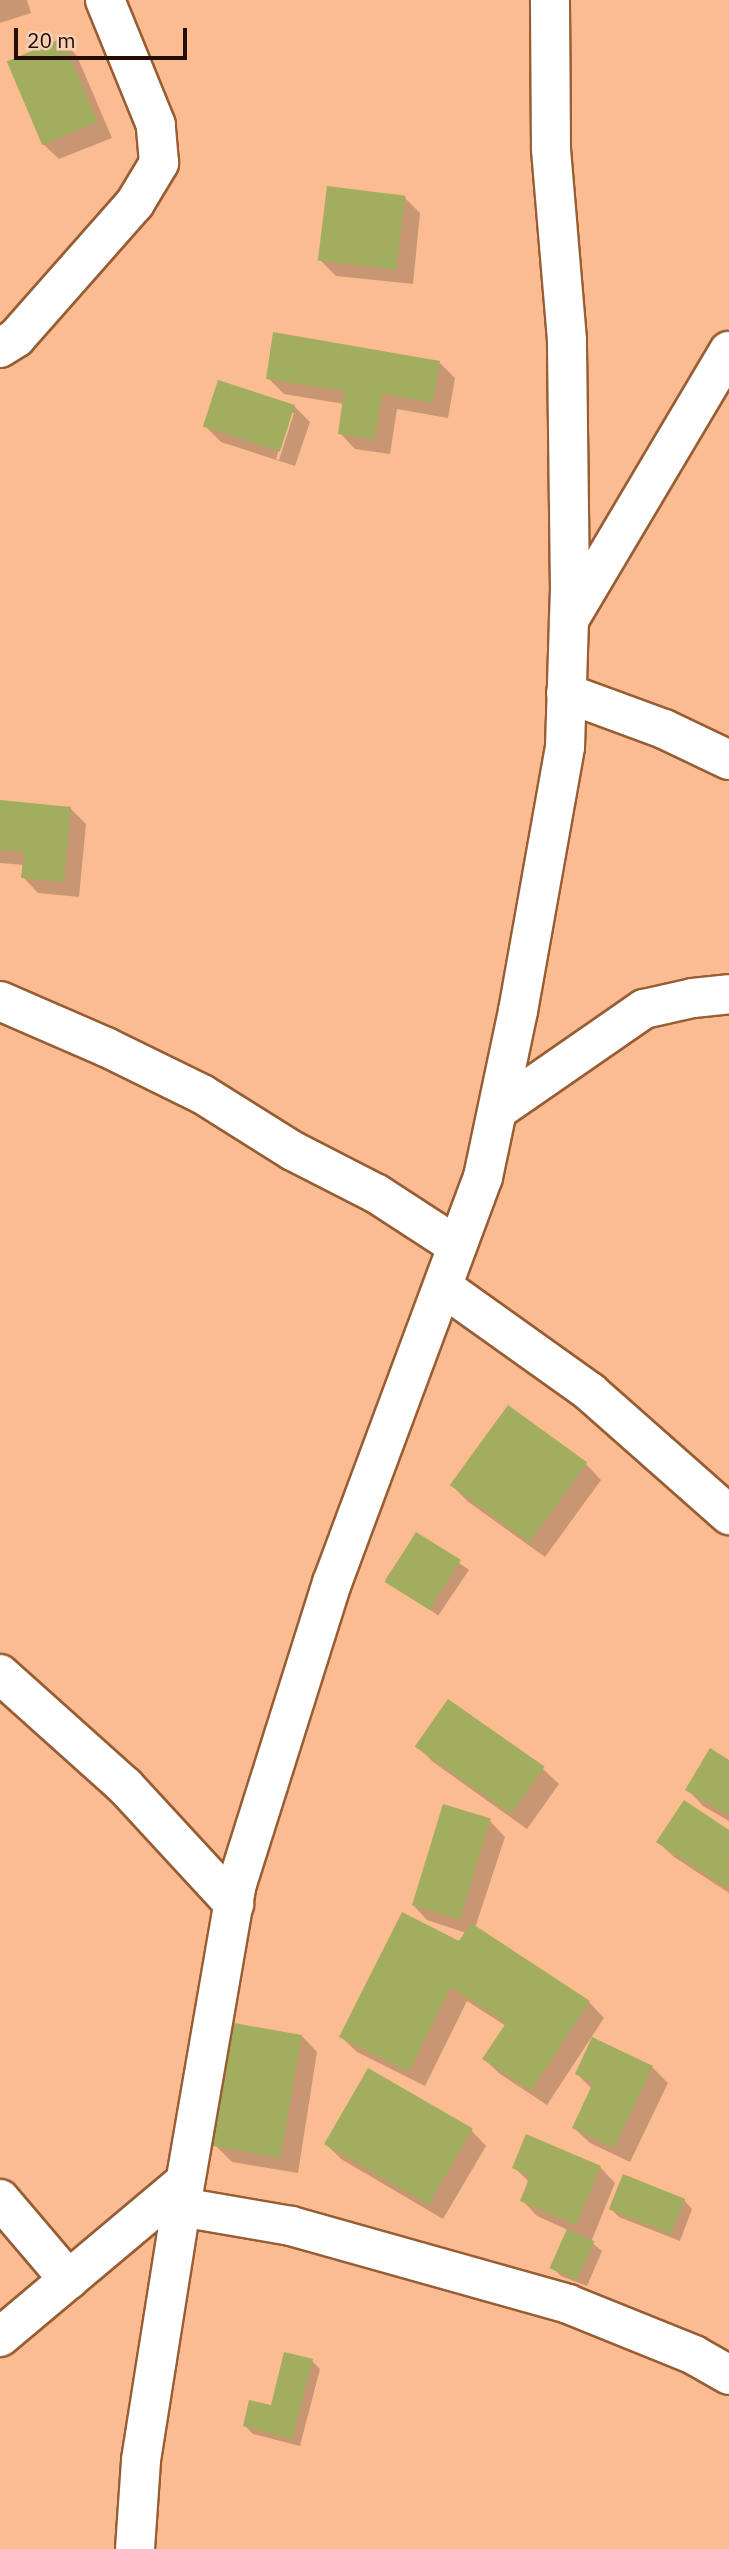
<!DOCTYPE html>
<style>
body{margin:0}
#map{position:relative;width:729px;height:2549px;overflow:hidden;background:#fcbc91;font-family:"IBM Plex Sans",sans-serif}
div>[style]{position:absolute}
[style*='--x']{left:calc(var(--x)*1px);top:calc(var(--y)*1px);width:calc(var(--w)*1px);rotate:calc(var(--a)*1deg)}
.shadow>*{inset:0;background:#0003;transform-origin:0 0}
.building>*{inset:0;background:#a3ad5f;transform-origin:0 0}
.roads{filter:drop-shadow(2px 0 #975e35) drop-shadow(-2px 0 #975e35) drop-shadow(0 2px #975e35) drop-shadow(0 -2px #975e35)}
.street>*{height:38px;margin:-19px;padding:0 19px;transform-origin:19px;border-radius:19px;background:#fff}
span{translate:-50% -50%;white-space:nowrap;text-align:center;line-height:1.15;-webkit-text-stroke:5px #f7d0b7;paint-order:stroke}
.scale{position:absolute;left:14px;top:28px;width:173px;height:32px;box-sizing:border-box;border:4px solid #240e01;border-top:0;padding-left:9px;font-size:21px;line-height:24px;white-space:nowrap;color:#240e01;-webkit-text-stroke:5px #f7d0b7;paint-order:stroke}
</style>
<div id="map">
<div class="shadow">
<div style="clip-path:polygon(0 0,27px 0,31px 13px,0 23px)"></div>
<div style="clip-path:polygon(62px 40px,77px 56px,112px 138px,59px 159px,43px 144px)"></div>
<div style="clip-path:polygon(404px 197px,420px 213px,413px 284px,336px 276px,320px 260px)"></div>
<div style="clip-path:polygon(440px 363px,455px 378px,448px 418px,397px 409px,390px 454px,355px 449px,340px 433px,344px 404px,284px 394px,268px 378px)"></div>
<div style="clip-path:polygon(evenodd,294px 406px,310px 422px,295px 466px,221px 442px,205px 426px,294px 406px,290px 413px,294px 413px,279px 460px,276px 459px,290px 413px)"></div>
<div style="clip-path:polygon(0 802px,70px 808px,86px 824px,79px 897px,38px 893px,23px 877px,24px 865px,0 863px)"></div>
<div style="clip-path:polygon(586px 1464px,601px 1480px,545px 1557px,467px 1501px,452px 1485px)"></div>
<div style="left:416px;top:1534px;width:64px;height:55px;rotate:34deg"></div>
<div style="clip-path:polygon(417px 1746px,543px 1769px,559px 1784px,527px 1829px,433px 1762px)"></div>
<div style="clip-path:polygon(729px 1762px,729px 1821px,703px 1806px,688px 1790px)"></div>
<div style="clip-path:polygon(684px 1802px,729px 1832px,729px 1893px,674px 1857px,658px 1842px)"></div>
<div style="clip-path:polygon(490px 1821px,505px 1837px,475px 1928px,589px 2002px,604px 2018px,547px 2105px,500px 2074px,484px 2059px,506px 2026px,467px 2001px,425px 2086px,357px 2052px,341px 2037px,460px 1943px,466px 1933px,427px 1920px,412px 1904px)"></div>
<div style="clip-path:polygon(302px 2036px,317px 2052px,298px 2173px,232px 2162px,216px 2146px)"></div>
<div style="clip-path:polygon(652px 2067px,668px 2083px,630px 2162px,590px 2143px,574px 2128px,592px 2089px,577px 2074px)"></div>
<div style="clip-path:polygon(471px 2130px,486px 2146px,443px 2219px,341px 2159px,325px 2143px)"></div>
<div style="clip-path:polygon(514px 2167px,600px 2167px,615px 2183px,591px 2242px,602px 2251px,587px 2286px,561px 2276px,552px 2267px,568px 2230px,537px 2216px,522px 2200px,529px 2182px)"></div>
<div style="clip-path:polygon(684px 2200px,692px 2209px,680px 2241px,619px 2217px,611px 2209px)"></div>
<div style="clip-path:polygon(312px 2361px,320px 2369px,300px 2446px,253px 2434px,245px 2426px,272px 2408px)"></div>
</div>
<div class="building">
<div style="left:62px;top:38px;width:91px;height:60px;rotate:67deg"></div>
<div style="left:327px;top:186px;width:79px;height:75px;rotate:7deg"></div>
<div style="clip-path:polygon(273px 332px,440px 361px,433px 403px,382px 394px,375px 440px,338px 434px,344px 391px,266px 379px)"></div>
<div style="left:218px;top:380px;width:81px;height:49px;rotate:18deg"></div>
<div style="clip-path:polygon(0 800px,71px 807px,64px 882px,21px 878px,24px 852px,0 850px)"></div>
<div style="left:508px;top:1405px;width:98px;height:99px;rotate:36deg"></div>
<div style="left:416px;top:1532px;width:53px;height:59px;rotate:32deg"></div>
<div style="left:448px;top:1699px;width:118px;height:58px;rotate:35deg"></div>
<div style="clip-path:polygon(710px 1748px,729px 1760px,729px 1816px,685px 1790px)"></div>
<div style="clip-path:polygon(684px 1800px,729px 1830px,728px 1889px,656px 1842px)"></div>
<div style="left:443px;top:1804px;width:50px;height:106px;rotate:17deg"></div>
<div style="clip-path:polygon(402px 1912px,459px 1941px,471px 1923px,590px 2001px,531px 2091px,482px 2059px,506px 2023px,451px 1987px,409px 2072px,339px 2037px)"></div>
<div style="left:234px;top:2023px;width:69px;height:125px;rotate:10deg"></div>
<div style="clip-path:polygon(592px 2037px,653px 2066px,614px 2148px,572px 2128px,593px 2083px,575px 2074px)"></div>
<div style="left:368px;top:2068px;width:121px;height:88px;rotate:30deg"></div>
<div style="clip-path:polygon(526px 2134px,601px 2166px,576px 2225px,520px 2201px,530px 2176px,512px 2168px)"></div>
<div style="left:623px;top:2174px;width:67px;height:38px;rotate:22deg"></div>
<div style="left:567px;top:2229px;width:30px;height:43px;rotate:24deg"></div>
<div style="clip-path:polygon(284px 2352px,313px 2359px,292px 2439px,243px 2426px,249px 2400px,271px 2405px)"></div>
</div>
<div class="roads">
<div class="street">
<div style="--x:0;--y:348;--w:19;--a:-32"></div>
<div style="--x:16;--y:338;--w:180;--a:-48.6"></div>
<div style="--x:135;--y:203;--w:47;--a:-59"></div>
<div style="--x:159;--y:163;--w:38;--a:-95"></div>
<div style="--x:156;--y:125;--w:135;--a:-112.2"></div>
<div style="--x:569;--y:620;--w:313;--a:-59.3"></div>
<div style="--x:566;--y:693;--w:104;--a:20.2"></div>
<div style="--x:664;--y:729;--w:72;--a:25.5"></div>
<div style="--x:0;--y:1001;--w:116;--a:23.5"></div>
<div style="--x:106;--y:1047;--w:107;--a:26.1"></div>
<div style="--x:202;--y:1094;--w:107;--a:32.1"></div>
<div style="--x:293;--y:1151;--w:94;--a:27.1"></div>
<div style="--x:377;--y:1194;--w:95;--a:33"></div>
<div style="--x:498;--y:1110;--w:178;--a:-34.7"></div>
<div style="--x:644;--y:1009;--w:50;--a:-12.7"></div>
<div style="--x:693;--y:998;--w:36;--a:-6"></div>
<div style="--x:443;--y:1287;--w:181;--a:35.5"></div>
<div style="--x:590;--y:1392;--w:186;--a:41.5"></div>
<div style="--x:0;--y:1674;--w:168;--a:41.9"></div>
<div style="--x:125;--y:1786;--w:161;--a:47.3"></div>
<div style="--x:0;--y:2199;--w:106;--a:49.6"></div>
<div style="--x:181;--y:2207;--w:112;--a:9.8"></div>
<div style="--x:291;--y:2226;--w:288;--a:15.7"></div>
<div style="--x:568;--y:2304;--w:136;--a:22"></div>
<div style="--x:694;--y:2355;--w:40;--a:29.7"></div>
<div style="--x:0;--y:2337;--w:241;--a:-40"></div>
<div style="--x:135;--y:2549;--w:89;--a:-86.1"></div>
<div style="--x:141;--y:2460;--w:256;--a:-81"></div>
<div style="--x:181;--y:2207;--w:328;--a:-80.2"></div>
<div style="--x:237;--y:1884;--w:316;--a:-72.5"></div>
<div style="--x:332;--y:1583;--w:433;--a:-69.6"></div>
<div style="--x:483;--y:1177;--w:170;--a:-78.1"></div>
<div style="--x:518;--y:1011;--w:268;--a:-79.9"></div>
<div style="--x:565;--y:747;--w:155;--a:-88.2"></div>
<div style="--x:570;--y:592;--w:252;--a:-90.7"></div>
<div style="--x:567;--y:340;--w:193;--a:-94.8"></div>
<div style="--x:551;--y:148;--w:148;--a:-90.4"></div>
</div>
</div>
<div class="scale">20 m</div>
</div>
